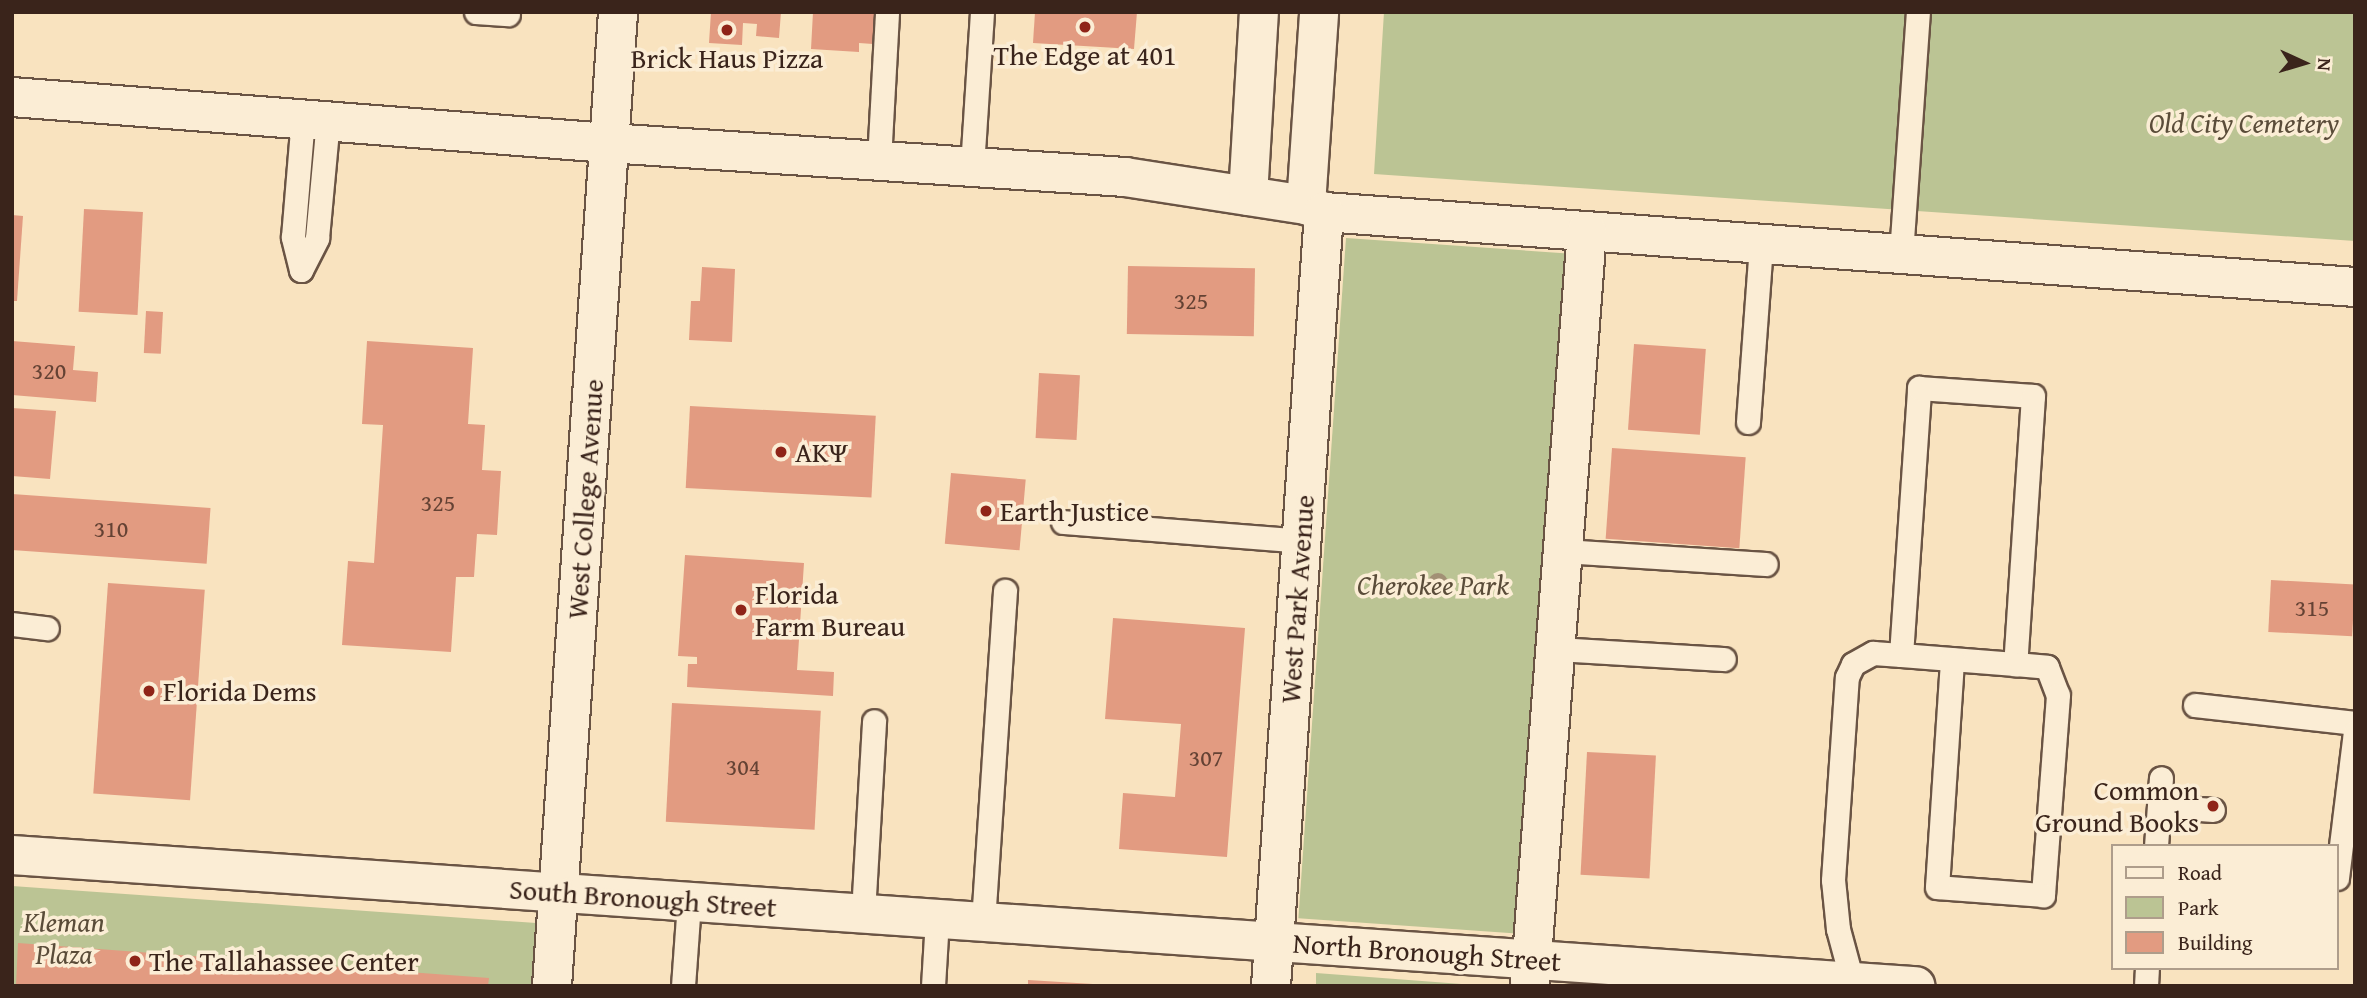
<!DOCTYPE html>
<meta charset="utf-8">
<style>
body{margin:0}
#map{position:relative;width:2367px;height:998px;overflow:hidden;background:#f9e3bf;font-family:"Gentium Book Plus",serif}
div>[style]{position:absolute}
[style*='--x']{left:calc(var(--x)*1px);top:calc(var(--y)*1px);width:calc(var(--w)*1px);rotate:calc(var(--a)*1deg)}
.green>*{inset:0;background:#bbc494;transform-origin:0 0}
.building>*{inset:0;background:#e29b81;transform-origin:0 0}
.roads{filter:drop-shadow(2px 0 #6a5444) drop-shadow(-2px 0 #6a5444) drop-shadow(0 2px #6a5444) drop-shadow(0 -2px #6a5444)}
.lane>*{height:23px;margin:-11.5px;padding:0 11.5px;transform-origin:11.5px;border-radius:11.5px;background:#fbedd5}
.secondary>*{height:38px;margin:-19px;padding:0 19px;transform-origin:19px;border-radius:19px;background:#fbedd5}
.trees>*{width:20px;height:20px;margin:-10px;border-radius:50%;background:#a29075}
.dots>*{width:19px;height:19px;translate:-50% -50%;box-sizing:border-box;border:4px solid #fbedd5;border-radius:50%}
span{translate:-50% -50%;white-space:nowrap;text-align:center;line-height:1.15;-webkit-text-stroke:7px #fbedd5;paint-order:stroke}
.number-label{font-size:24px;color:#644234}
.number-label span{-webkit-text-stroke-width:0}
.poi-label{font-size:28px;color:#3a241b}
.left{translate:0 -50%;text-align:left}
.right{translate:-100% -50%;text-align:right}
.park-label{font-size:28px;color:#5a4c39;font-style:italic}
.street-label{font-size:28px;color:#3a241b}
.frame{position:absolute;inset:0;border:14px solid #3a241b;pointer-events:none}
.legend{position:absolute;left:2111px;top:844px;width:228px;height:126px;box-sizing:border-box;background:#fbedd5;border:2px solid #ae9d8b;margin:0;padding:9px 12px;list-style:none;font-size:21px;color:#3a241b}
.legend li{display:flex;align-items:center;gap:14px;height:35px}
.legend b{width:35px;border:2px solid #ae9d8b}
.north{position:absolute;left:2269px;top:28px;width:70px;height:70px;-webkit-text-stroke:5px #fbedd5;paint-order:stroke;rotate:94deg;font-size:19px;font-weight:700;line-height:28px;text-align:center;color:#3a241b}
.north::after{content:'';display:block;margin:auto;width:24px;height:32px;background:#3a241b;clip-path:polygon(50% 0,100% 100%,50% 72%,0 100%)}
</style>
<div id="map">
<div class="green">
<div style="clip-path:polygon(1384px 12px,2355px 12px,2355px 241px,1374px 174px)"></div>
<div style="left:1346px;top:238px;width:222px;height:682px;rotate:4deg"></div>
<div style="clip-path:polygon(12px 886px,536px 923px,545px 952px,542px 986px,12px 986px)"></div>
<div style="clip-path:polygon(1316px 973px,1488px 986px,1316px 986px)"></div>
</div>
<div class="building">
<div style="clip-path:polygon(711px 12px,781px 12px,779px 38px,756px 36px,757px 24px,743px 23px,742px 45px,709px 43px)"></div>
<div style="clip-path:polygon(813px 12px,875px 12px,873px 44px,859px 43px,859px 52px,811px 49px)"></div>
<div style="clip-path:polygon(1035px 12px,1137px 12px,1134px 49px,1033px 43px)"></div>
<div style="left:84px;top:209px;width:59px;height:103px;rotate:3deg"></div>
<div style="clip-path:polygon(12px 215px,23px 216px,17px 301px,12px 301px)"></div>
<div style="left:1128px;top:266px;width:127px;height:68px;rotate:1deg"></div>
<div style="clip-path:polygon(702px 267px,735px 269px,732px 342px,689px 340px,691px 301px,700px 301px)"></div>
<div style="left:146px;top:311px;width:17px;height:42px;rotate:3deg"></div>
<div style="clip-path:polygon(12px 341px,75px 346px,73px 370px,98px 372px,96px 402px,12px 395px)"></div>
<div style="clip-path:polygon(367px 341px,473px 348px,468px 424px,485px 425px,482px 470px,501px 471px,497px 535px,477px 534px,474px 577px,456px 577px,451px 652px,342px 645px,348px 561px,374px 563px,383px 425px,362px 424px)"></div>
<div style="left:1634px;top:344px;width:72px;height:86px;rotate:4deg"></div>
<div style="left:1039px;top:373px;width:41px;height:65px;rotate:3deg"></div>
<div style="left:690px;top:406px;width:186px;height:82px;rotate:3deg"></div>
<div style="clip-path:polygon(12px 408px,56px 411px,50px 479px,12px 476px)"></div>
<div style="left:1612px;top:448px;width:134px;height:91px;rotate:4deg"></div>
<div style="left:951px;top:473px;width:75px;height:71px;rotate:5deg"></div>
<div style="left:12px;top:494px;width:199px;height:56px;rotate:4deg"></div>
<div style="clip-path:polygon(685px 555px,804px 563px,797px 670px,834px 672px,833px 696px,687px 687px,688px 664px,697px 664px,697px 657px,678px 656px)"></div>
<div style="left:2271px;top:580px;width:84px;height:52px;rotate:3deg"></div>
<div style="left:108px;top:583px;width:97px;height:211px;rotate:4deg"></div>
<div style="clip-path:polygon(1113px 618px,1245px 628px,1227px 857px,1119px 849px,1123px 793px,1175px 797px,1181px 724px,1105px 719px)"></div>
<div style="left:672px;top:703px;width:149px;height:119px;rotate:3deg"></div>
<div style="left:1587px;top:752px;width:69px;height:123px;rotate:3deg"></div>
<div style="clip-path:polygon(18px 943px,489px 978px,488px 986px,16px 986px)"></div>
<div style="clip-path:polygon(1028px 980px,1093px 984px,1093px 986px,1028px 986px)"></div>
</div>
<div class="roads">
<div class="lane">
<div style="--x:476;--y:12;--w:32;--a:4"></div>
<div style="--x:879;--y:161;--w:149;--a:-86.9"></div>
<div style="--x:972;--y:167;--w:155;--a:-86.3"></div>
<div style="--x:1901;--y:254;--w:243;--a:-86"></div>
<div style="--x:301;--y:270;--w:36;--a:-63"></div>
<div style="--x:317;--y:238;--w:119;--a:-84.7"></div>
<div style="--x:301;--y:270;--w:34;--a:-104"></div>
<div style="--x:293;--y:237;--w:119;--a:-85.2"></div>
<div style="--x:1748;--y:422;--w:178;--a:-85.8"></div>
<div style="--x:1063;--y:522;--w:240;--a:4.5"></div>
<div style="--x:1563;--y:551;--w:203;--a:3.7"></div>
<div style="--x:12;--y:624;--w:35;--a:7"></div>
<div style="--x:1556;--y:649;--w:168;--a:3.4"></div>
<div style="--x:1901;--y:655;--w:268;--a:-86.1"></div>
<div style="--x:1919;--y:388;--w:114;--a:4"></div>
<div style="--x:2033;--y:396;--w:269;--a:93.8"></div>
<div style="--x:2195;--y:705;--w:161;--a:6.4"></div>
<div style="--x:2159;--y:806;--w:54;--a:4.2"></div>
<div style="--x:2156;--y:846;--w:68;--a:-85.8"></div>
<div style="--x:2337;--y:878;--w:147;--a:-83"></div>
<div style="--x:863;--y:913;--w:192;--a:-86.7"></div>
<div style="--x:983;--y:922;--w:332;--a:-86.2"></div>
<div style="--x:1852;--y:981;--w:54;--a:-105.1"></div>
<div style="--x:1838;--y:929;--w:49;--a:-95.8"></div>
<div style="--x:1833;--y:880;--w:203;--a:-86.1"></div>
<div style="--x:1847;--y:677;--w:14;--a:-65"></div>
<div style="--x:1853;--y:664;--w:23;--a:-29"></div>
<div style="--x:1873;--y:653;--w:28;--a:4"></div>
<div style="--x:1901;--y:655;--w:114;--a:4.5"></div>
<div style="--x:2015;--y:664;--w:32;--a:5"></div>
<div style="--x:2047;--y:667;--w:30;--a:69"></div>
<div style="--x:2058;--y:695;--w:201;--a:94.3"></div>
<div style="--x:2043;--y:895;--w:106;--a:-175.7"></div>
<div style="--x:1937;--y:887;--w:228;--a:-86.2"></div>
<div style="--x:683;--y:986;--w:84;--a:-85.9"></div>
<div style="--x:933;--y:986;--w:68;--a:-86.6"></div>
<div style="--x:2146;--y:986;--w:18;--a:-87"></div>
</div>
<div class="secondary">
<div style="--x:12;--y:97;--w:598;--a:4.41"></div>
<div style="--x:608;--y:143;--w:518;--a:3.76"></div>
<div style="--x:1125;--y:177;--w:183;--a:8.8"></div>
<div style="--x:1306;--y:205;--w:19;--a:21"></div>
<div style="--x:1324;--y:212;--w:1034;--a:4.16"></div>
<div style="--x:1248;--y:196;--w:184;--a:-86.6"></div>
<div style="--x:1306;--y:205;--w:193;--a:-86.1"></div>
<div style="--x:12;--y:855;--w:1908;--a:3.94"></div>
<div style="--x:1530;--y:984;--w:755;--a:-85.67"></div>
<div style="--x:552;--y:986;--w:976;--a:-86.12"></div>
<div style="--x:1271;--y:986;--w:776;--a:-86.08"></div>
</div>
</div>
<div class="trees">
<div style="left:1438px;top:583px"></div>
</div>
<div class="dots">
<div style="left:1085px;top:27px;background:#8f2418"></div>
<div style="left:727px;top:30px;background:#8f2418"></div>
<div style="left:781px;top:452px;background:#8f2418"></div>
<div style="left:986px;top:511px;background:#8f2418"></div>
<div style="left:741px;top:610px;background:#8f2418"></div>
<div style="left:149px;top:691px;background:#8f2418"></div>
<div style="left:2213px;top:806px;background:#8f2418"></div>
<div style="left:135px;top:961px;background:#8f2418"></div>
</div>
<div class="number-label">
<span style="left:1191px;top:301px">325</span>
<span style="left:49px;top:371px">320</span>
<span style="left:438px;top:503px">325</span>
<span style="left:111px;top:529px">310</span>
<span style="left:2312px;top:608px">315</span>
<span style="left:1206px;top:758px">307</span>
<span style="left:743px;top:767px">304</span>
</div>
<div class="poi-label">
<span style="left:1085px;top:55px">The Edge at 401</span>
<span style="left:727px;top:58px">Brick Haus Pizza</span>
<span class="left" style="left:795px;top:452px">AKΨ</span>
<span class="left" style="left:1000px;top:511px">Earth Justice</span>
<span class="left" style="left:755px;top:610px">Florida<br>Farm Bureau</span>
<span class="left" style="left:163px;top:691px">Florida Dems</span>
<span class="right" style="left:2199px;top:806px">Common<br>Ground Books</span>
<span class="left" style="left:149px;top:961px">The Tallahassee Center</span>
</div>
<div class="park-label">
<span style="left:2244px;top:123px">Old City Cemetery</span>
<span style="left:1433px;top:585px">Cherokee Park</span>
<span style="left:64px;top:938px">Kleman<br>Plaza</span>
</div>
<div class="street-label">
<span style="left:585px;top:499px;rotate:-86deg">West College Avenue</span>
<span style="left:1297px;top:599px;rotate:-86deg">West Park Avenue</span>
<span style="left:643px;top:898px;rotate:4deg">South Bronough Street</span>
<span style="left:1427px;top:952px;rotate:4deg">North Bronough Street</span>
</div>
<div class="frame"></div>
<ul class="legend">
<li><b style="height:9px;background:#fbedd5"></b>Road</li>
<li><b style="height:19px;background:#bbc494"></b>Park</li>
<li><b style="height:19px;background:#e29b81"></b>Building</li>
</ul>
<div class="north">N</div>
</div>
